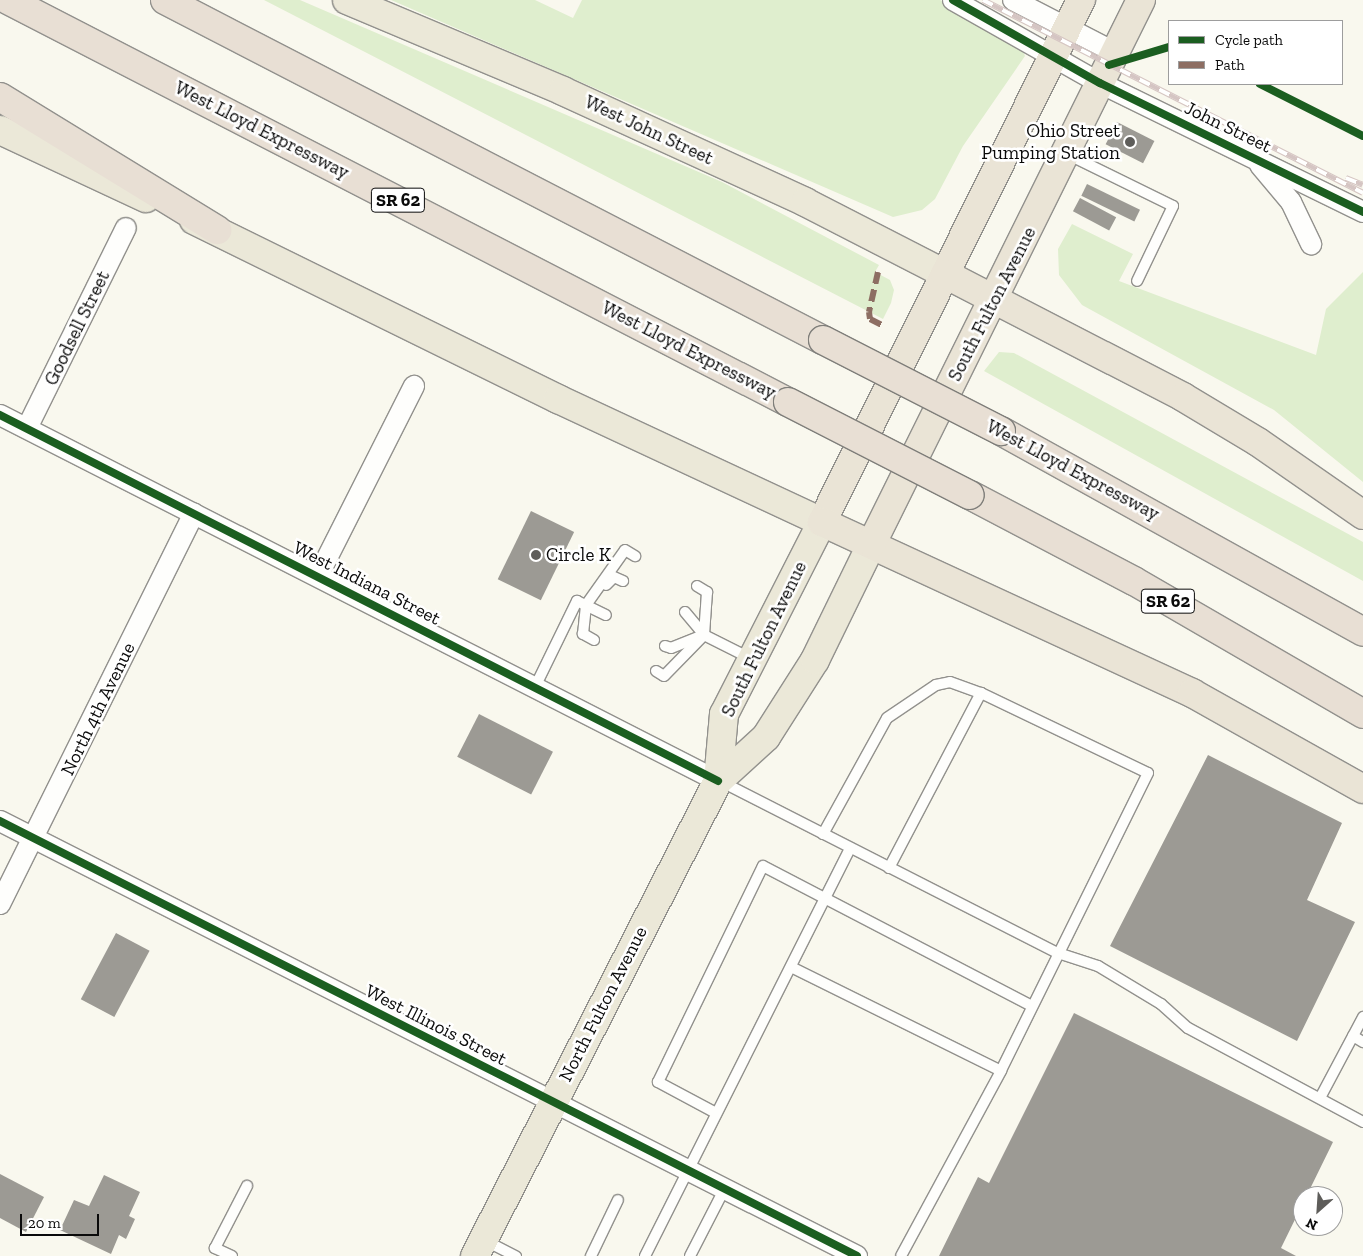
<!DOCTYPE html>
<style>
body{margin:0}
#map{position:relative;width:1363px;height:1256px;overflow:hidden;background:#f9f8ee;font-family:"Zilla Slab",serif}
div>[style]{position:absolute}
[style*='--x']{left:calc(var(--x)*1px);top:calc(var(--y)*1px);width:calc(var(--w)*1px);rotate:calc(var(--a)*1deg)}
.green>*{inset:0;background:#dfeece}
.building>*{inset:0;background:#9c9a94;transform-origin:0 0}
.roads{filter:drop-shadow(1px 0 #92918d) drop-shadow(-1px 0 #92918d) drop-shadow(0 1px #92918d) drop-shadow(0 -1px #92918d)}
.service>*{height:10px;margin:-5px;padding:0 5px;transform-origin:5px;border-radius:5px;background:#fefefc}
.minor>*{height:20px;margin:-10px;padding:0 10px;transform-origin:10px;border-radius:10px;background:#fefefc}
.primary>*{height:28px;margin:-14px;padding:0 14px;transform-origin:14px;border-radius:14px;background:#ebe8d8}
.trunk>*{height:28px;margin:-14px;padding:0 14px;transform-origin:14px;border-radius:14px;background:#eae4d6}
.motorway>*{height:28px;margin:-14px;padding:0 14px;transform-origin:14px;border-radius:14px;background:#e8dfd4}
.rail>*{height:5.5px;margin-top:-2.75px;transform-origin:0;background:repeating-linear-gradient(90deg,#fff 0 11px,#d5c5c3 0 22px);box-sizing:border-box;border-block:1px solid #d5c5c3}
.bridges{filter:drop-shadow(1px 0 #7f7e7a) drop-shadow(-1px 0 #7f7e7a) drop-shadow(0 1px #7f7e7a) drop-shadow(0 -1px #7f7e7a)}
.motorway-bridge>*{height:28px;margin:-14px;padding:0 14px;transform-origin:14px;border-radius:14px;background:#e8dfd4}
.quiet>*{height:6px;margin-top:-3px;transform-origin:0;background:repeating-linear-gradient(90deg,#8d6e63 0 12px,transparent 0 18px)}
.cycleway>*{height:8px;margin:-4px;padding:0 4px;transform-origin:4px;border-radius:4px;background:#1b5e20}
.dots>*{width:14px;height:14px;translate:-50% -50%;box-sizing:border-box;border:2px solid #fff;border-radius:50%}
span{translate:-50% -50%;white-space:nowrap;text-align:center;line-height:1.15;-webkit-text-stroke:5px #fff;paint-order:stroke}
.shield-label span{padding:1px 4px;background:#fff;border:1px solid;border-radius:4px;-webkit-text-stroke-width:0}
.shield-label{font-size:18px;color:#0a0a0a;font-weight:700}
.street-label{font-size:19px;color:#0a0a0a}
.poi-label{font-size:19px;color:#0a0a0a}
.right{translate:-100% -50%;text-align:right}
.left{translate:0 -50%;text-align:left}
.legend{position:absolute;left:1168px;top:20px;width:175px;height:65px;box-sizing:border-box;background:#fff;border:1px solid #9d9d9d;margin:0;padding:6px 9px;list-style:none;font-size:15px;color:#0a0a0a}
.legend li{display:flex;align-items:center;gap:10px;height:25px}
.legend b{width:25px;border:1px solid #9d9d9d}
.north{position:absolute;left:1293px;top:1186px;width:50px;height:50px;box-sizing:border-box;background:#fff;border:1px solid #9d9d9d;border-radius:50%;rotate:206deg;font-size:14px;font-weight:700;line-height:20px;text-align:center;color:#0a0a0a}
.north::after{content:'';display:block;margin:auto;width:18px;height:22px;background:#5e5d5a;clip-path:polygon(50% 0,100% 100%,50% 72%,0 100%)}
.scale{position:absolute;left:20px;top:1214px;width:79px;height:22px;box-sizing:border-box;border:2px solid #0a0a0a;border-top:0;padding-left:6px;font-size:15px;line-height:18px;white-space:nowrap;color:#0a0a0a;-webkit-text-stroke:4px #fff;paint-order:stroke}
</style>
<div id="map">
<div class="green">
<div style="clip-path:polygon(264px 0,300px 0,722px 182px,879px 265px,875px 272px,890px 280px,894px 290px,891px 303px,883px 319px)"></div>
<div style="clip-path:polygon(391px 0,535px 0,573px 18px,582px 0,940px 0,1017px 37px,1025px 56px,963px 146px,935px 199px,922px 210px,893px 217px)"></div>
<div style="clip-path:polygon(1072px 224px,1133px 254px,1119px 281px,1316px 355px,1326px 309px,1363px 272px,1363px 482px,1274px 410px,1082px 305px,1059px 275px,1058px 249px)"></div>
<div style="clip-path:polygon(999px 352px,1014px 353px,1363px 542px,1363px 581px,984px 371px)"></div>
</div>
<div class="building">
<div style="left:1117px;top:122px;width:42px;height:25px;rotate:27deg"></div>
<div style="left:1087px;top:184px;width:59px;height:13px;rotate:26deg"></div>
<div style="left:1080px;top:198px;width:41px;height:15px;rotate:28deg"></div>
<div style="left:531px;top:511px;width:48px;height:76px;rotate:26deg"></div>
<div style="left:479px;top:714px;width:83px;height:48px;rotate:27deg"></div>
<div style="clip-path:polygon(1208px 755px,1342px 823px,1307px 900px,1355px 922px,1297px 1041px,1110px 946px)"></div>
<div style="left:116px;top:933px;width:38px;height:75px;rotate:28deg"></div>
<div style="clip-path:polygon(1074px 1013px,1333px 1142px,1281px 1248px,1296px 1256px,939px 1256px,978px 1177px,989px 1183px)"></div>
<div style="clip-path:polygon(0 1174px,44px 1197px,26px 1232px,0 1218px)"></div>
<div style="clip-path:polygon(104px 1175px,140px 1192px,129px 1216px,135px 1219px,126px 1239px,119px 1235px,111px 1254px,60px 1230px,74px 1200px,89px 1206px)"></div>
</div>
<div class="roads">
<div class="service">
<div style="--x:1067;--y:154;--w:118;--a:26.1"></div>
<div style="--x:1173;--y:206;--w:83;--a:115.6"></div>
<div style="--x:606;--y:585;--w:11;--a:-45"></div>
<div style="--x:614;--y:577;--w:10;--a:24"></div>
<div style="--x:697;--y:586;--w:12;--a:31"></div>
<div style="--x:707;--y:592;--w:43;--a:94"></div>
<div style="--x:685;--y:612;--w:30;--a:50"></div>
<div style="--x:594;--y:640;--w:13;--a:-151"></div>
<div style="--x:583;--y:634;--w:29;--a:-84"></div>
<div style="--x:586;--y:605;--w:67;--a:-54.7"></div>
<div style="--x:625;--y:550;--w:12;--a:31"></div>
<div style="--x:665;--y:646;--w:6;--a:18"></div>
<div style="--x:671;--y:648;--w:29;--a:-22"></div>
<div style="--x:656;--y:671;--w:9;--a:32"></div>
<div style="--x:664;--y:676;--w:57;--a:-45.7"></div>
<div style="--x:704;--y:635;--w:54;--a:26.6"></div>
<div style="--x:535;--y:687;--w:96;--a:-64"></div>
<div style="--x:577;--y:601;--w:32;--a:26"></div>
<div style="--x:720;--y:781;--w:379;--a:27"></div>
<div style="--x:1058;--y:953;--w:42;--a:18"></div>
<div style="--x:1098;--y:966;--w:74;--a:31.1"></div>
<div style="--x:1161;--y:1004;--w:36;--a:42"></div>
<div style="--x:1188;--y:1028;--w:199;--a:28.2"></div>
<div style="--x:823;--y:834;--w:132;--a:-61.1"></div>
<div style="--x:887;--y:718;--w:59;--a:-34"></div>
<div style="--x:936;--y:685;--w:14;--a:-12"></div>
<div style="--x:950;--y:682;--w:33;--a:20"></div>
<div style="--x:889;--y:868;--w:198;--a:-62.3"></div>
<div style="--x:981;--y:693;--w:185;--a:25.6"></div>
<div style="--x:1148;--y:773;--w:332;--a:116.3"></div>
<div style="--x:1001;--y:1071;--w:210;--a:118.4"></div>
<div style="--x:791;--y:967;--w:234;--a:26.3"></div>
<div style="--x:1353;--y:1036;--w:12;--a:31"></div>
<div style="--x:1320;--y:1098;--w:92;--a:-62"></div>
<div style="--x:716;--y:1113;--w:66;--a:-151.9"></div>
<div style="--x:658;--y:1082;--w:240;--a:-64.1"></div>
<div style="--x:763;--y:866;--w:303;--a:27.5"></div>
<div style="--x:484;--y:1240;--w:36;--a:27"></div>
<div style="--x:232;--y:1256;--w:19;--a:-155"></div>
<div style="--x:215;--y:1248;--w:70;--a:-62.7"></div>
<div style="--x:591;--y:1256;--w:62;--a:-64.3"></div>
<div style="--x:645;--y:1256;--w:457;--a:-63.3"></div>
<div style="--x:690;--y:1256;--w:76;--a:-62.8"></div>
</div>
<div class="minor">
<div style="--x:953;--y:0;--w:169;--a:29.5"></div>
<div style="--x:1100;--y:83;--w:293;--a:26.1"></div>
<div style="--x:1013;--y:0;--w:116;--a:27.2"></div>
<div style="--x:1260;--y:165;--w:48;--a:50"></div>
<div style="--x:1291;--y:202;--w:47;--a:64.5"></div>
<div style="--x:0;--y:415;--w:806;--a:27.01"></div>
<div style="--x:27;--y:428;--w:223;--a:-63.7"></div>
<div style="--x:318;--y:576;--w:213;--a:-63.2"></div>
<div style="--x:0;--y:821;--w:961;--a:26.91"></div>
<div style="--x:0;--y:904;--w:436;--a:-63.6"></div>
</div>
<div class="primary">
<div style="--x:347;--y:0;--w:234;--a:22.8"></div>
<div style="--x:563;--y:91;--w:266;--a:24.6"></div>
<div style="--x:805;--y:202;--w:157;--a:27.2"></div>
<div style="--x:0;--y:130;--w:161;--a:25"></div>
<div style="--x:194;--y:220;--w:406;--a:26.2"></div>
<div style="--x:558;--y:399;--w:291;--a:25"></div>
<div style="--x:822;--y:522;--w:216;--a:117"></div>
<div style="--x:724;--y:714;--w:67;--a:95.1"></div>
<div style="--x:475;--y:1256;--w:534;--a:-62.91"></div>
<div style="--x:718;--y:781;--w:65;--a:-42.5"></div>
<div style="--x:766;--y:737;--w:91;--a:-57.5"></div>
<div style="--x:815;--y:660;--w:130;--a:-64"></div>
</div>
<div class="trunk">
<div style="--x:1081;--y:0;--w:583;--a:116.39"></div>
<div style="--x:822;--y:522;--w:408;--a:24.8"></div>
<div style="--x:1192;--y:693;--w:196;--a:29.3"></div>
<div style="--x:945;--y:274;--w:268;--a:27.3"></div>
<div style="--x:1183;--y:397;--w:87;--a:31"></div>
<div style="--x:1258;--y:442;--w:128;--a:34.8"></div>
<div style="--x:872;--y:543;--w:606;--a:-63.65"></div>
</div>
<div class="motorway">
<div style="--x:8;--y:0;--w:877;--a:27.27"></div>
<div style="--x:165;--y:0;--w:741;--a:27.33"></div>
<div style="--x:0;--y:97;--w:255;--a:31.5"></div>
<div style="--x:1001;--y:431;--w:414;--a:29"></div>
<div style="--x:970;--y:495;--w:185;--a:27.7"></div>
<div style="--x:1134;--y:581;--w:265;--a:30.1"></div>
</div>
</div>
<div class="rail">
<div style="--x:983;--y:0;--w:426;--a:26.9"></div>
<div style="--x:1346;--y:178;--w:18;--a:22"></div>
</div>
<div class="bridges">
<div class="motorway-bridge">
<div style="--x:823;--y:340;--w:200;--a:27.1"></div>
<div style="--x:788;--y:402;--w:204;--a:27.1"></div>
</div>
</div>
<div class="quiet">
<div style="--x:878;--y:272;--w:41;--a:102.7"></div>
<div style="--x:869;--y:312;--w:7;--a:82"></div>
<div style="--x:870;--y:319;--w:16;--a:27"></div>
</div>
<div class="cycleway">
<div style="--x:953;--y:0;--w:169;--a:29.5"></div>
<div style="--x:1100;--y:83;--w:293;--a:26.1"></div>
<div style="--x:1109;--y:65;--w:63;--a:-16.7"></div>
<div style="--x:1260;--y:84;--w:115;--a:26.8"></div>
<div style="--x:0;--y:415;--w:806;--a:27.01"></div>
<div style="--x:0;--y:821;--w:961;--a:26.91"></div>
</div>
<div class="dots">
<div style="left:1130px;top:142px;background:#5e5d5a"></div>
<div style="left:536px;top:555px;background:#5e5d5a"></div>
</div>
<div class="shield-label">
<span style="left:398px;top:200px">SR 62</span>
<span style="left:1168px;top:601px">SR 62</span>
</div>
<div class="street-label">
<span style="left:1228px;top:127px;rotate:26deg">John Street</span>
<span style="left:262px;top:130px;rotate:27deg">West Lloyd Expressway</span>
<span style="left:649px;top:130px;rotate:25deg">West John Street</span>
<span style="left:992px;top:304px;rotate:-63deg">South Fulton Avenue</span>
<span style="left:77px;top:328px;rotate:-64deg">Goodsell Street</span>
<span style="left:689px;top:350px;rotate:27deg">West Lloyd Expressway</span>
<span style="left:1073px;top:470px;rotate:28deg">West Lloyd Expressway</span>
<span style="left:367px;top:583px;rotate:27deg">West Indiana Street</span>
<span style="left:764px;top:639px;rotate:-64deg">South Fulton Avenue</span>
<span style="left:98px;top:709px;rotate:-64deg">North 4th Avenue</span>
<span style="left:603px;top:1004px;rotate:-63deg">North Fulton Avenue</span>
<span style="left:436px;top:1025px;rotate:27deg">West Illinois Street</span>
</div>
<div class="poi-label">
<span class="right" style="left:1120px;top:142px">Ohio Street<br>Pumping Station</span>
<span class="left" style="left:546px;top:555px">Circle K</span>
</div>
<ul class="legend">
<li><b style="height:6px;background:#1b5e20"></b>Cycle path</li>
<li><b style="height:6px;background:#8d6e63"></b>Path</li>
</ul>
<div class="north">N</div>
<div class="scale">20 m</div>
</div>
